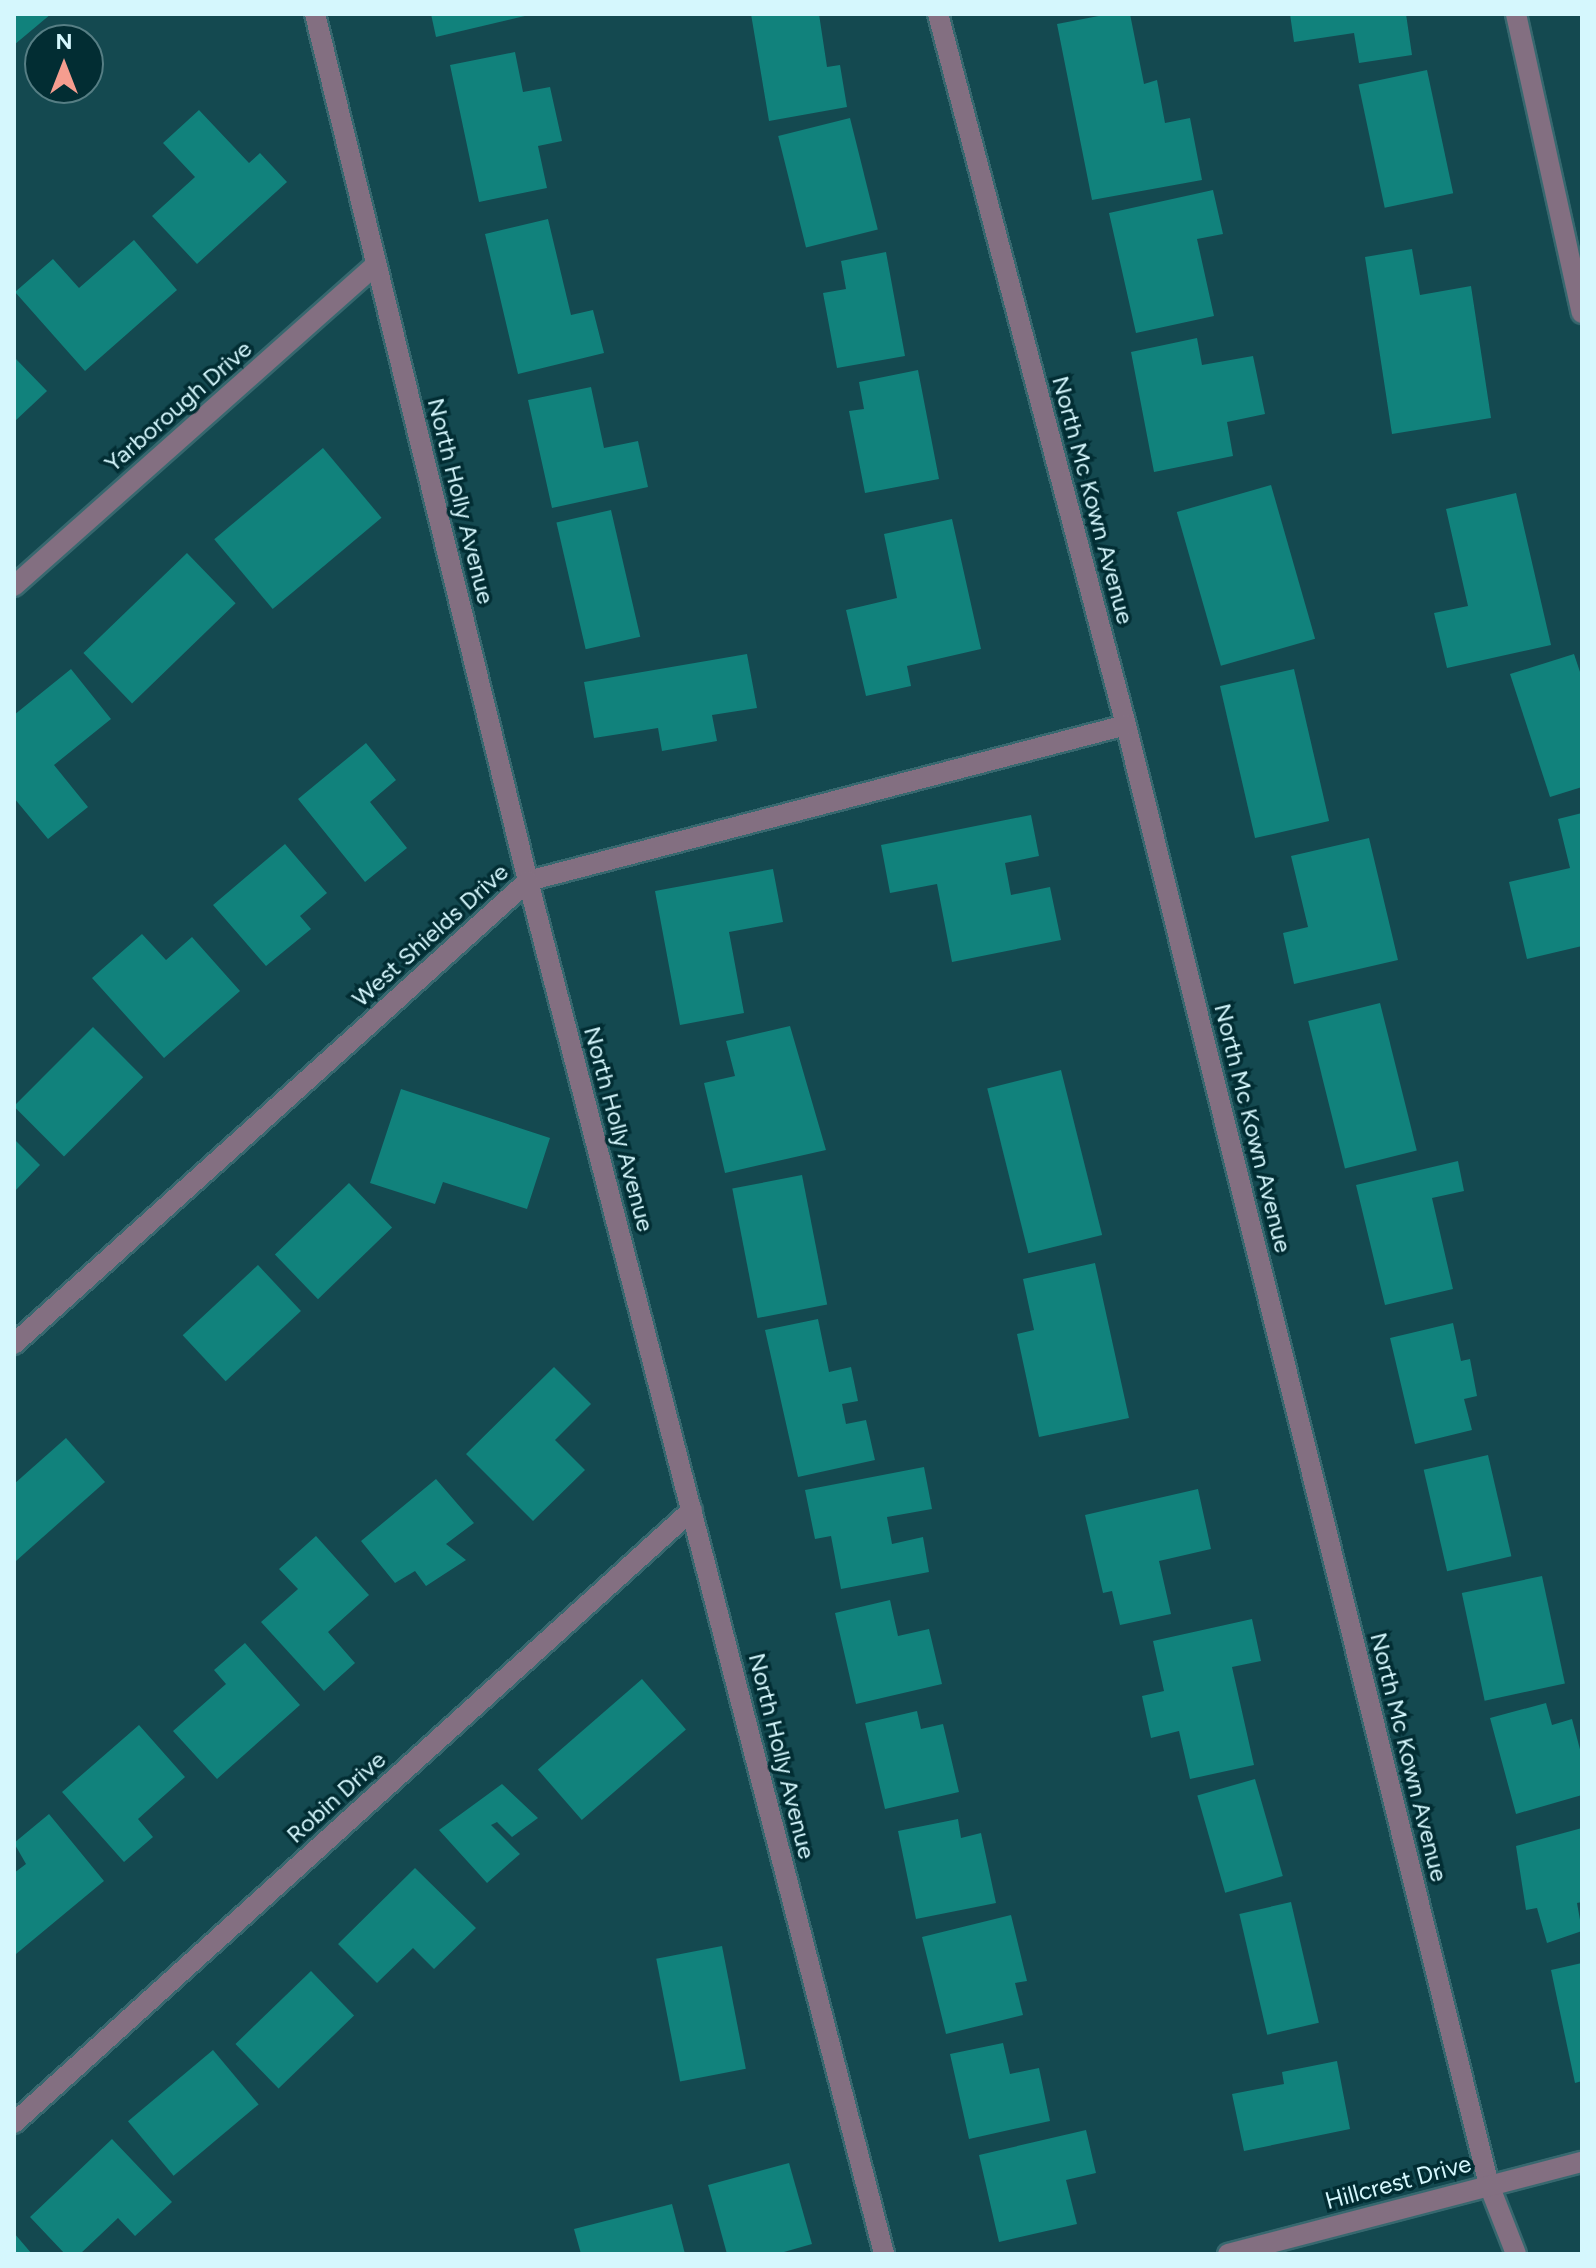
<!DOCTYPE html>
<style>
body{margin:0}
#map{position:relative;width:1596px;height:2268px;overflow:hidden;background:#144950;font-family:Figtree,sans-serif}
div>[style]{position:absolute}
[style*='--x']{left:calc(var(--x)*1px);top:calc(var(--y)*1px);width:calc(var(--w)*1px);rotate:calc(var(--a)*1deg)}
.building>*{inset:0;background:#11827c;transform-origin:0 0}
.roads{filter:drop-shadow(2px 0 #37686f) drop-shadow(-2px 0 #37686f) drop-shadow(0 2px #37686f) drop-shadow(0 -2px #37686f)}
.minor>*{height:20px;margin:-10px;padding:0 10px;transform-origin:10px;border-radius:10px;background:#836f81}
.tertiary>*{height:20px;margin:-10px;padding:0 10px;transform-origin:10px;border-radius:10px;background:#836f81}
span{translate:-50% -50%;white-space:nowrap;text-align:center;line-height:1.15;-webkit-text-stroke:7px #022d33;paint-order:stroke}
.street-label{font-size:24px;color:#d5f7fd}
.frame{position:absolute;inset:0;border:16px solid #d5f7fd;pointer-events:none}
.north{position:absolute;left:24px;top:24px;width:80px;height:80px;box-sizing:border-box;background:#022d33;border:2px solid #567e84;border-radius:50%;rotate:0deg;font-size:22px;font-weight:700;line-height:32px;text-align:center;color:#d5f7fd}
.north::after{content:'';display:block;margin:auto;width:28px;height:36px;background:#f59d8f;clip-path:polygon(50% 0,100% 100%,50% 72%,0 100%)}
</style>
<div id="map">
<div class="building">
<div style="clip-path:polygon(14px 14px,51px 14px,14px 45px)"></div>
<div style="clip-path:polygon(431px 14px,529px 14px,529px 15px,436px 37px)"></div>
<div style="clip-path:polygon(751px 14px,819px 14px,827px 67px,840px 65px,847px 107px,769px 121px)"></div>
<div style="clip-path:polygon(1109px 14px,1130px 14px,1144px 84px,1157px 80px,1165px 123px,1190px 118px,1202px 180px,1092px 200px,1057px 24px)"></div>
<div style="clip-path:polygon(1290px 14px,1406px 14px,1412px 55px,1359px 63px,1354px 33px,1294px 42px)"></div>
<div style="clip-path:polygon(515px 52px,523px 92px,550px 87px,562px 141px,538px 146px,547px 188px,479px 202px,450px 65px)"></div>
<div style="left:1427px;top:70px;width:126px;height:70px;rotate:78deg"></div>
<div style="clip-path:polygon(199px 110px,249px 163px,260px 153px,287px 182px,197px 264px,152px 216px,195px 177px,163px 143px)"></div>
<div style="left:850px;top:118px;width:115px;height:74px;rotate:76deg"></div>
<div style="clip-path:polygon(1213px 190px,1223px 234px,1197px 239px,1214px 316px,1136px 333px,1109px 213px)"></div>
<div style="clip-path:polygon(548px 219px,571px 315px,593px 310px,604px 353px,518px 374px,485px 234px)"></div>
<div style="clip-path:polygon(134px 240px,177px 290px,85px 371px,15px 292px,53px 259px,79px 288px)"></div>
<div style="clip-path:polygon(1412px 249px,1420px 295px,1471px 286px,1491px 418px,1392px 434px,1365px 257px)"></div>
<div style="clip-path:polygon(886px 252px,905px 356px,837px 368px,823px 293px,846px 289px,841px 261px)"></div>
<div style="clip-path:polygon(1197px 338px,1202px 365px,1253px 356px,1265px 414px,1227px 422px,1233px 456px,1154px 472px,1131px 352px)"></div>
<div style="clip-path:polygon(14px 357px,47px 391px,14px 422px)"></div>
<div style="clip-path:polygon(918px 370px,939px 479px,865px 493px,849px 411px,864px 409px,859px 382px)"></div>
<div style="clip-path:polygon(591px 387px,604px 448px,638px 441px,648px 487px,552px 508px,528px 400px)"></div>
<div style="left:323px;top:448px;width:91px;height:142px;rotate:50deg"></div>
<div style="left:1271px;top:485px;width:160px;height:98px;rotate:74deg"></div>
<div style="clip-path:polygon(1516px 493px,1551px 645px,1447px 668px,1434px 613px,1468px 606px,1446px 509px)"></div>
<div style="left:611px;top:510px;width:130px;height:56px;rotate:77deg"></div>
<div style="clip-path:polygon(952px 519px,981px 649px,907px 666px,911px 686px,866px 696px,846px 610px,897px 598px,884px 534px)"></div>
<div style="left:187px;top:553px;width:70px;height:144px;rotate:46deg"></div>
<div style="clip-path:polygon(747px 654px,757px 708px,712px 715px,717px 741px,662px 751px,658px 728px,594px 738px,584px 682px)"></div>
<div style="clip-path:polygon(1574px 654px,1582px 678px,1582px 787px,1550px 797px,1510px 674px)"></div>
<div style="clip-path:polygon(71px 669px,111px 719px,54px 765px,88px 807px,48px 839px,14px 798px,14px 715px)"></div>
<div style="left:1294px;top:669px;width:156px;height:76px;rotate:77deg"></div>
<div style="clip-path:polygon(366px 743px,396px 780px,370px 802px,407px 848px,365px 882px,298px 799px)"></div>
<div style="clip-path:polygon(1582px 813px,1582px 946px,1527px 959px,1509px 882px,1570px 868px,1558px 819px)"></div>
<div style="clip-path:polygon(1031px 815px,1039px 856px,1005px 863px,1011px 895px,1050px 887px,1061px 940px,952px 962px,937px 884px,890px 893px,881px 845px)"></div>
<div style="clip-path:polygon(1369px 838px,1398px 960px,1294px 984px,1283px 933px,1308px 927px,1291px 856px)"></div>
<div style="clip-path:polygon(285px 844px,327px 893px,300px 916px,311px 929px,266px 966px,213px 905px)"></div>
<div style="clip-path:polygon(773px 869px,783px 922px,729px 932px,744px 1013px,680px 1025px,655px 891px)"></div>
<div style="clip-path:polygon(142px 934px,166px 960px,192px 937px,240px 991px,164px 1058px,92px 978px)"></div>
<div style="left:1380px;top:1003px;width:152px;height:74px;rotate:76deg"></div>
<div style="clip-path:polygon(790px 1026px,826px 1150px,725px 1173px,704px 1083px,735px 1076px,726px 1041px)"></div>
<div style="left:93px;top:1027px;width:71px;height:112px;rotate:45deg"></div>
<div style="left:1061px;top:1070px;width:170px;height:76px;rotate:76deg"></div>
<div style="clip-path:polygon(401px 1089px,550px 1138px,527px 1209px,443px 1182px,435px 1204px,370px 1183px)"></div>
<div style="clip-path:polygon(14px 1139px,40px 1165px,14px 1192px)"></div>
<div style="clip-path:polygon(1458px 1161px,1464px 1191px,1432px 1198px,1453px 1289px,1385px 1305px,1356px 1185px)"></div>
<div style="left:802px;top:1175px;width:132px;height:71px;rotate:79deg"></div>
<div style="left:349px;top:1183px;width:62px;height:103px;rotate:46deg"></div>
<div style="clip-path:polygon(1095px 1263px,1129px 1418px,1039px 1437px,1017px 1334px,1034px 1330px,1023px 1279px)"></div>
<div style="left:258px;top:1265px;width:63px;height:103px;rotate:47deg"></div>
<div style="clip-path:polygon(818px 1319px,829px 1372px,851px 1367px,858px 1401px,842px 1404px,846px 1424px,866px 1420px,875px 1460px,798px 1477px,765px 1330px)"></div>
<div style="clip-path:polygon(1453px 1323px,1461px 1361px,1470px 1359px,1477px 1396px,1464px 1399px,1472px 1430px,1415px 1444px,1390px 1338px)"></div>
<div style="clip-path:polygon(554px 1367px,591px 1404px,555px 1440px,585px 1470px,533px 1521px,466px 1454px)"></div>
<div style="clip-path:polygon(66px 1438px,105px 1482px,16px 1561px,14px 1484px)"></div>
<div style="left:1488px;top:1455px;width:104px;height:66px;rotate:77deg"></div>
<div style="clip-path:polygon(924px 1467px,932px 1509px,887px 1517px,892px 1544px,923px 1537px,929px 1572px,841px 1589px,831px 1536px,815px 1539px,805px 1490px)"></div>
<div style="clip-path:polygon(436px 1479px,474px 1523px,446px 1544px,466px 1560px,426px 1586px,415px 1571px,395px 1583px,361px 1541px)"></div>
<div style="clip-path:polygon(1198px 1489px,1211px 1549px,1159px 1561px,1171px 1614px,1120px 1625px,1112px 1591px,1103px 1593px,1085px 1515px)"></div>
<div style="clip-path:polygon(316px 1536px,369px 1595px,328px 1632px,355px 1663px,324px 1691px,261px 1622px,298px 1589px,279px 1569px)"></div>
<div style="left:1542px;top:1576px;width:110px;height:82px;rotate:78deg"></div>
<div style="clip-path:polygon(890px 1600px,898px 1636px,929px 1629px,942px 1684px,856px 1704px,835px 1613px)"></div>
<div style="clip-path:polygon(1252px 1619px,1261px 1661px,1232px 1667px,1254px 1765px,1190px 1779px,1179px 1731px,1151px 1738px,1142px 1696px,1164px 1691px,1153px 1641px)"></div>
<div style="clip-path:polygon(245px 1643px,300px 1705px,217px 1779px,173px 1731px,226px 1684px,214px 1670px)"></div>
<div style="left:642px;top:1679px;width:67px;height:138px;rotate:49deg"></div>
<div style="clip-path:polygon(1546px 1703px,1552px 1725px,1572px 1719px,1582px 1757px,1582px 1795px,1516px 1814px,1490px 1718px)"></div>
<div style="clip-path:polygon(917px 1711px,921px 1729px,943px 1724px,959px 1792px,885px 1809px,865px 1723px)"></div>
<div style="clip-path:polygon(139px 1725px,185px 1777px,138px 1819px,153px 1837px,124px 1862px,62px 1792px)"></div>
<div style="left:1255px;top:1779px;width:101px;height:60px;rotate:74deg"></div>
<div style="clip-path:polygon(502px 1784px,538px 1818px,512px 1837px,497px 1822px,491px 1825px,520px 1854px,487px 1883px,439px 1830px)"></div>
<div style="clip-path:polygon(49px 1814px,104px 1881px,16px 1954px,14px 1873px,26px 1864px,14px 1843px)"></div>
<div style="clip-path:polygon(958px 1819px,961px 1838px,981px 1833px,996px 1903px,916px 1919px,898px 1831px)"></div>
<div style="clip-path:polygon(1582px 1828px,1582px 1902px,1577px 1903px,1582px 1931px,1547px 1943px,1537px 1908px,1526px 1910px,1516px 1846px)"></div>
<div style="clip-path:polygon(415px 1868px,476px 1928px,434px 1969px,413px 1948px,377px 1983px,338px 1944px)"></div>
<div style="left:1291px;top:1902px;width:124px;height:53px;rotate:77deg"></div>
<div style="clip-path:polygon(1011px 1915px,1027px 1981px,1015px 1983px,1023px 2015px,946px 2034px,922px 1937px)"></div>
<div style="left:722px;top:1946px;width:125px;height:67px;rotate:79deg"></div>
<div style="clip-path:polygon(1582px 1963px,1582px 2081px,1575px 2083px,1551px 1970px)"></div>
<div style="left:311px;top:1971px;width:62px;height:105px;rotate:46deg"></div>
<div style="clip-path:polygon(1003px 2043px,1010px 2074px,1039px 2068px,1050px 2121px,969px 2139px,950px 2054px)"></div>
<div style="left:213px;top:2050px;width:71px;height:111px;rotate:50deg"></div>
<div style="clip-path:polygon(1337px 2061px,1350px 2129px,1244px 2151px,1232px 2094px,1284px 2084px,1282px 2072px)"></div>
<div style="clip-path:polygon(1086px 2130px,1096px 2173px,1066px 2180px,1077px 2224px,999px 2242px,979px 2155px)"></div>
<div style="clip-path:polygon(112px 2139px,172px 2202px,135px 2236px,118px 2218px,80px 2254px,65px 2254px,30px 2217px)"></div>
<div style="clip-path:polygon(789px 2163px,812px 2244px,777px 2254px,727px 2254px,708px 2185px)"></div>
<div style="clip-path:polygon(672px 2204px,685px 2254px,581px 2254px,574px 2229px)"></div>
<div style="clip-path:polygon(14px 2233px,32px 2254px,14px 2254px)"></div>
</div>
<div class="roads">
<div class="minor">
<div style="--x:938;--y:14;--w:735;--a:75.19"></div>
<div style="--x:1126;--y:725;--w:1504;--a:76.04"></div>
<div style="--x:1489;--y:2185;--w:74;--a:68.6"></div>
<div style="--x:1516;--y:14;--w:306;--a:77.6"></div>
<div style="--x:14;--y:586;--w:484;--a:-41.6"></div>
<div style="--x:14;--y:1344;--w:692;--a:-42.01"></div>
<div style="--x:528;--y:881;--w:618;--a:-14.62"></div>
<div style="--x:14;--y:2123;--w:914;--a:-42.12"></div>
<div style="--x:1228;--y:2254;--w:366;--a:-14.6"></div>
</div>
<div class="tertiary">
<div style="--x:315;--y:14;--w:893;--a:76.2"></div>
<div style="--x:528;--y:881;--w:1418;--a:75.46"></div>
</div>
</div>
<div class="street-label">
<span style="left:178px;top:406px;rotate:-41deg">Yarborough Drive</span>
<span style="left:1093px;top:500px;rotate:75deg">North Mc Kown Avenue</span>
<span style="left:461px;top:501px;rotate:76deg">North Holly Avenue</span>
<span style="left:430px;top:935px;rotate:-42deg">West Shields Drive</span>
<span style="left:1253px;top:1128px;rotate:76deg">North Mc Kown Avenue</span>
<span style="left:619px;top:1129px;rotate:75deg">North Holly Avenue</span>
<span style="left:782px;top:1756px;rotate:76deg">North Holly Avenue</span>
<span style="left:1409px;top:1757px;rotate:76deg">North Mc Kown Avenue</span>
<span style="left:336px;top:1797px;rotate:-42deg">Robin Drive</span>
<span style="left:1398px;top:2182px;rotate:-15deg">Hillcrest Drive</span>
</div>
<div class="frame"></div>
<div class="north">N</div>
</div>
